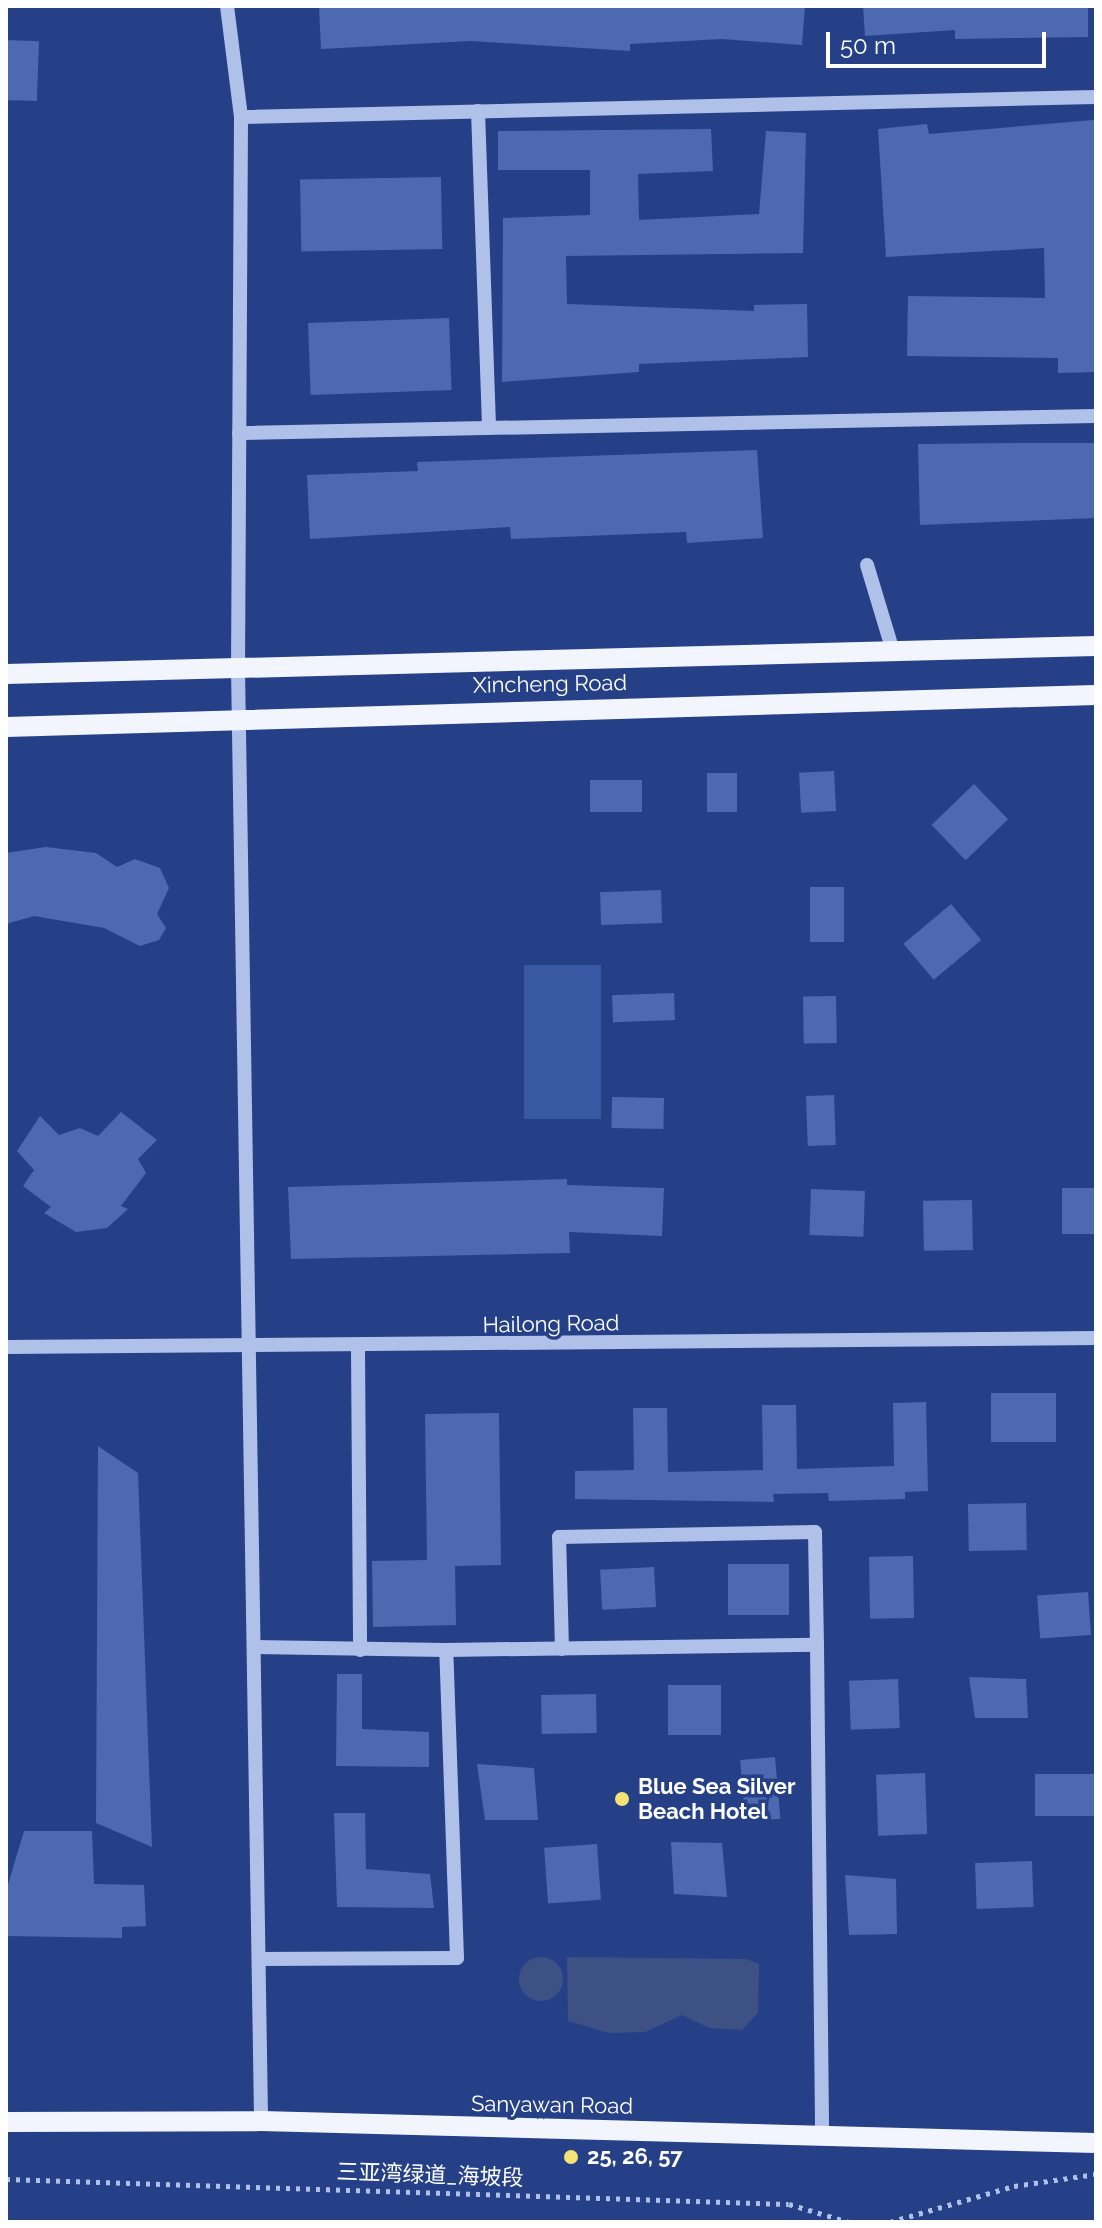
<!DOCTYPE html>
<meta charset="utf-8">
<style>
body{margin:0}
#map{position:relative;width:1102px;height:2228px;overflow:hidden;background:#254087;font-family:Raleway,"Noto Sans SC",sans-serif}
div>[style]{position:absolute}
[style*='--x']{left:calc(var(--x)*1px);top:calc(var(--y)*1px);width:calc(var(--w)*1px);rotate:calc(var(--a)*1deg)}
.green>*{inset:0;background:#3958a4;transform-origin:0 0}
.water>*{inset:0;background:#3e5185}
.round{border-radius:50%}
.building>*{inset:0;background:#4d69af;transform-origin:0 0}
.path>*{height:5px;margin-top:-2.5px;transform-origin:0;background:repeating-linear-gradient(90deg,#b0c1e9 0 4px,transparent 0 10px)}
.minor>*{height:14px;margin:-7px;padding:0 7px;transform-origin:7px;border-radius:7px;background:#b0c1e9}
.major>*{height:20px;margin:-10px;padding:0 10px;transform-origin:10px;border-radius:10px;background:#f3f5fe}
.dots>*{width:22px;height:22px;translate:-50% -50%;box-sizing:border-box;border:4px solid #254087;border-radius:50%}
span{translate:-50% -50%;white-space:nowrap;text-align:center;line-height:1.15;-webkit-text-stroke:7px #254087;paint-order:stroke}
.street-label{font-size:22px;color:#fff}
.poi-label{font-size:22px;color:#fff;font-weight:700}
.left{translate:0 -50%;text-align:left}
.frame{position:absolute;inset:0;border:8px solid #fff;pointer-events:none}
.scale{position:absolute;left:826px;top:32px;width:220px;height:36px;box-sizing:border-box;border:4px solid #fff;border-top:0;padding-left:10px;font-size:24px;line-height:28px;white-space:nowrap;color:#fff;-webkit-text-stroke:6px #254087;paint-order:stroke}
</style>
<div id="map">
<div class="green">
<div style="left:601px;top:965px;width:154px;height:77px;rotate:90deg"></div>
</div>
<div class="water">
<div style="clip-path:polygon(567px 1957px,746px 1959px,759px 1964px,758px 2013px,742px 2030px,709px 2028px,682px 2015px,645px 2032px,609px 2033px,568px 2021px)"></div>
<div class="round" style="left:519px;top:1957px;width:44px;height:44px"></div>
</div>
<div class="building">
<div style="clip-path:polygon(319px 6px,805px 6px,802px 45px,722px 39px,630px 44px,630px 51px,471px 41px,321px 49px)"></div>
<div style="clip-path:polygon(863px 6px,1088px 6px,1088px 37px,955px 39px,955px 30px,865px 36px)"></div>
<div style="left:6px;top:40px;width:33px;height:60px;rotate:2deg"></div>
<div style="clip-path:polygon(1094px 120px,1096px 372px,1058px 373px,1058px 358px,907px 356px,908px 296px,1045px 298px,1044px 248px,886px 257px,878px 129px,927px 124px,929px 134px)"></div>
<div style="clip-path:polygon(711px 129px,713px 171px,638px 174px,639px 220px,759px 214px,766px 131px,806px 133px,803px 253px,566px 256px,567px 304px,754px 311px,754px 305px,807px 304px,808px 357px,639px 364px,639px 372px,502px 382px,503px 218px,590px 215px,590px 170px,498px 170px,498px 131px)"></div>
<div style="left:441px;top:177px;width:72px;height:141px;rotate:89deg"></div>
<div style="left:449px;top:318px;width:72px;height:141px;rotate:88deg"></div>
<div style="clip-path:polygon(1017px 443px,1096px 443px,1096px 518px,920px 525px,918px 444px)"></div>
<div style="clip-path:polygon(757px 450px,763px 538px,687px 543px,686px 532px,511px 539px,510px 527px,310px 539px,307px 475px,418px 471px,417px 462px)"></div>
<div style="left:834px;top:771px;width:40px;height:35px;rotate:87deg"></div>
<div style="left:707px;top:773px;width:30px;height:39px"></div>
<div style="left:642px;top:780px;width:32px;height:52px;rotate:90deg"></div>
<div style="left:974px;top:784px;width:49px;height:59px;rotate:46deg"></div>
<div style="clip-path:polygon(46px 847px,96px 853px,117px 867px,135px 859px,160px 868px,169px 888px,157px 914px,166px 928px,159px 940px,140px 946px,104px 928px,34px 916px,6px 924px,6px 853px)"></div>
<div style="left:810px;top:887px;width:34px;height:55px"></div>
<div style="left:661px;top:890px;width:33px;height:61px;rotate:88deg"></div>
<div style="left:951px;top:904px;width:47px;height:62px;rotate:50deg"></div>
<div style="left:674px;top:993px;width:27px;height:62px;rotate:88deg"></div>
<div style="left:836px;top:996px;width:47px;height:33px;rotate:89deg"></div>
<div style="left:834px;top:1095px;width:50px;height:28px;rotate:88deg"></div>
<div style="left:612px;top:1097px;width:52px;height:31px;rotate:1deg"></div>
<div style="clip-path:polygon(121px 1112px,157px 1140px,138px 1159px,146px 1173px,121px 1206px,128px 1209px,107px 1228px,76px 1232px,44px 1213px,51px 1207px,23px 1186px,34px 1170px,17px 1151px,40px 1116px,59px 1135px,80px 1128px,98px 1136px)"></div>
<div style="clip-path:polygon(567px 1179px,567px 1185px,664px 1188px,662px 1236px,569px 1232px,570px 1253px,291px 1259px,288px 1187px)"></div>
<div style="left:1062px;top:1188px;width:34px;height:46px"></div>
<div style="left:811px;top:1189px;width:54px;height:46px;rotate:2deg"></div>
<div style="left:972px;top:1200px;width:50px;height:49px;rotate:89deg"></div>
<div style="left:991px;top:1393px;width:65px;height:49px"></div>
<div style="clip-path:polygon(926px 1402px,928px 1491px,905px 1492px,905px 1499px,829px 1501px,828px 1493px,773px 1494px,774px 1502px,575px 1499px,575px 1471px,634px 1470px,633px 1408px,667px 1408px,668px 1472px,763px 1470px,762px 1405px,796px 1405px,797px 1469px,894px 1466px,893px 1403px)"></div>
<div style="clip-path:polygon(499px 1413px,501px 1565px,455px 1566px,456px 1625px,373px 1627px,372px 1561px,427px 1560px,425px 1414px)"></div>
<div style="clip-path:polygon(98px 1446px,138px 1473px,152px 1847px,96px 1823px)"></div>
<div style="left:1026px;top:1503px;width:47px;height:58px;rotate:89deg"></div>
<div style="left:913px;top:1556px;width:62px;height:44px;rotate:89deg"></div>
<div style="left:789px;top:1564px;width:51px;height:61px;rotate:90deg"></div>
<div style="left:654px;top:1567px;width:40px;height:54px;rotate:87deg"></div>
<div style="left:1088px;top:1592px;width:43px;height:51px;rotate:86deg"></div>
<div style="clip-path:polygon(337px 1674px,362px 1674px,362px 1729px,429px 1732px,429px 1767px,336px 1766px)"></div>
<div style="clip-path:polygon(969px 1677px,1026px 1679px,1028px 1718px,975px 1718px)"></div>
<div style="left:898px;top:1679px;width:49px;height:49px;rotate:88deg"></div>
<div style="left:668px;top:1685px;width:53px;height:50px"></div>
<div style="left:596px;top:1694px;width:39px;height:55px;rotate:89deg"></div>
<div style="left:775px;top:1757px;width:62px;height:35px;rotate:85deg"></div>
<div style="clip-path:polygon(477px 1764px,534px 1768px,538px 1820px,485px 1820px)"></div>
<div style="left:925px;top:1773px;width:61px;height:49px;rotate:88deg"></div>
<div style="left:1096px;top:1774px;width:42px;height:61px;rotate:90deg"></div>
<div style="clip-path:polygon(334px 1813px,365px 1813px,366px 1869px,430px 1874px,434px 1908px,337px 1907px)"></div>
<div style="clip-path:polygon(24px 1831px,92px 1831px,94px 1884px,144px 1885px,146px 1926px,122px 1927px,122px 1938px,6px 1936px,6px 1891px)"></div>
<div style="clip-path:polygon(671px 1842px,722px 1843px,727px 1897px,674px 1894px)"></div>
<div style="left:597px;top:1844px;width:56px;height:53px;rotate:86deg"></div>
<div style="left:1032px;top:1861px;width:46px;height:57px;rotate:88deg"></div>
<div style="clip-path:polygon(845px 1875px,896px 1879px,897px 1934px,849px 1935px)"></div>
</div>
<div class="path">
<div style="--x:6;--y:2179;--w:783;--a:1.83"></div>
<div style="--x:789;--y:2204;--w:63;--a:16.7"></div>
<div style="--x:890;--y:2222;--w:129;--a:-16.2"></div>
<div style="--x:1014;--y:2186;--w:83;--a:-8.3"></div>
</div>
<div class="minor">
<div style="--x:227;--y:6;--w:112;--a:82.8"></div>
<div style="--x:241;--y:117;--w:551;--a:90.31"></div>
<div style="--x:238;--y:668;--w:1453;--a:89.09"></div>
<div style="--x:478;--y:111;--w:317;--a:88"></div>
<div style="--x:241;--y:117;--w:855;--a:-1.34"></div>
<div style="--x:239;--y:433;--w:857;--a:-1.14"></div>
<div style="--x:867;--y:565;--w:90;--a:73.2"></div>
<div style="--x:6;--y:1347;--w:1090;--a:-0.47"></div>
<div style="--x:358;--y:1349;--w:301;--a:89.6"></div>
<div style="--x:254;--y:1647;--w:192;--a:0.9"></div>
<div style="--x:562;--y:1649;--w:112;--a:-91.5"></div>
<div style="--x:559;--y:1537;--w:256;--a:-1.1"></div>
<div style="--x:815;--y:1532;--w:113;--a:89"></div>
<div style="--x:259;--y:1959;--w:198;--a:-0.3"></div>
<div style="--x:457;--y:1958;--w:308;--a:-92"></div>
<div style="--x:446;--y:1650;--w:371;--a:-0.8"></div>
<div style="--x:817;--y:1645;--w:491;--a:89.4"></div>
</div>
<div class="major">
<div style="--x:6;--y:674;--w:1090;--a:-1.47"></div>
<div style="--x:6;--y:727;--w:1090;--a:-1.68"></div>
<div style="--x:6;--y:2122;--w:255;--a:-0.2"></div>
<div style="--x:261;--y:2121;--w:835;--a:1.51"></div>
</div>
<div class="dots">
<div style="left:622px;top:1799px;background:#f3e374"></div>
<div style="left:571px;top:2157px;background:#f3e374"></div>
</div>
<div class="street-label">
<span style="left:550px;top:684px;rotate:-1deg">Xincheng Road</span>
<span style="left:551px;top:1324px;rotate:-1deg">Hailong Road</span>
<span style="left:552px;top:2105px;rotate:1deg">Sanyawan Road</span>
<span style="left:430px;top:2175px;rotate:2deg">三亚湾绿道_海坡段</span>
</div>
<div class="poi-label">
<span class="left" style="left:638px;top:1799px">Blue Sea Silver<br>Beach Hotel</span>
<span class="left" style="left:587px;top:2157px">25, 26, 57</span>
</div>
<div class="frame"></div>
<div class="scale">50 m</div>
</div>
